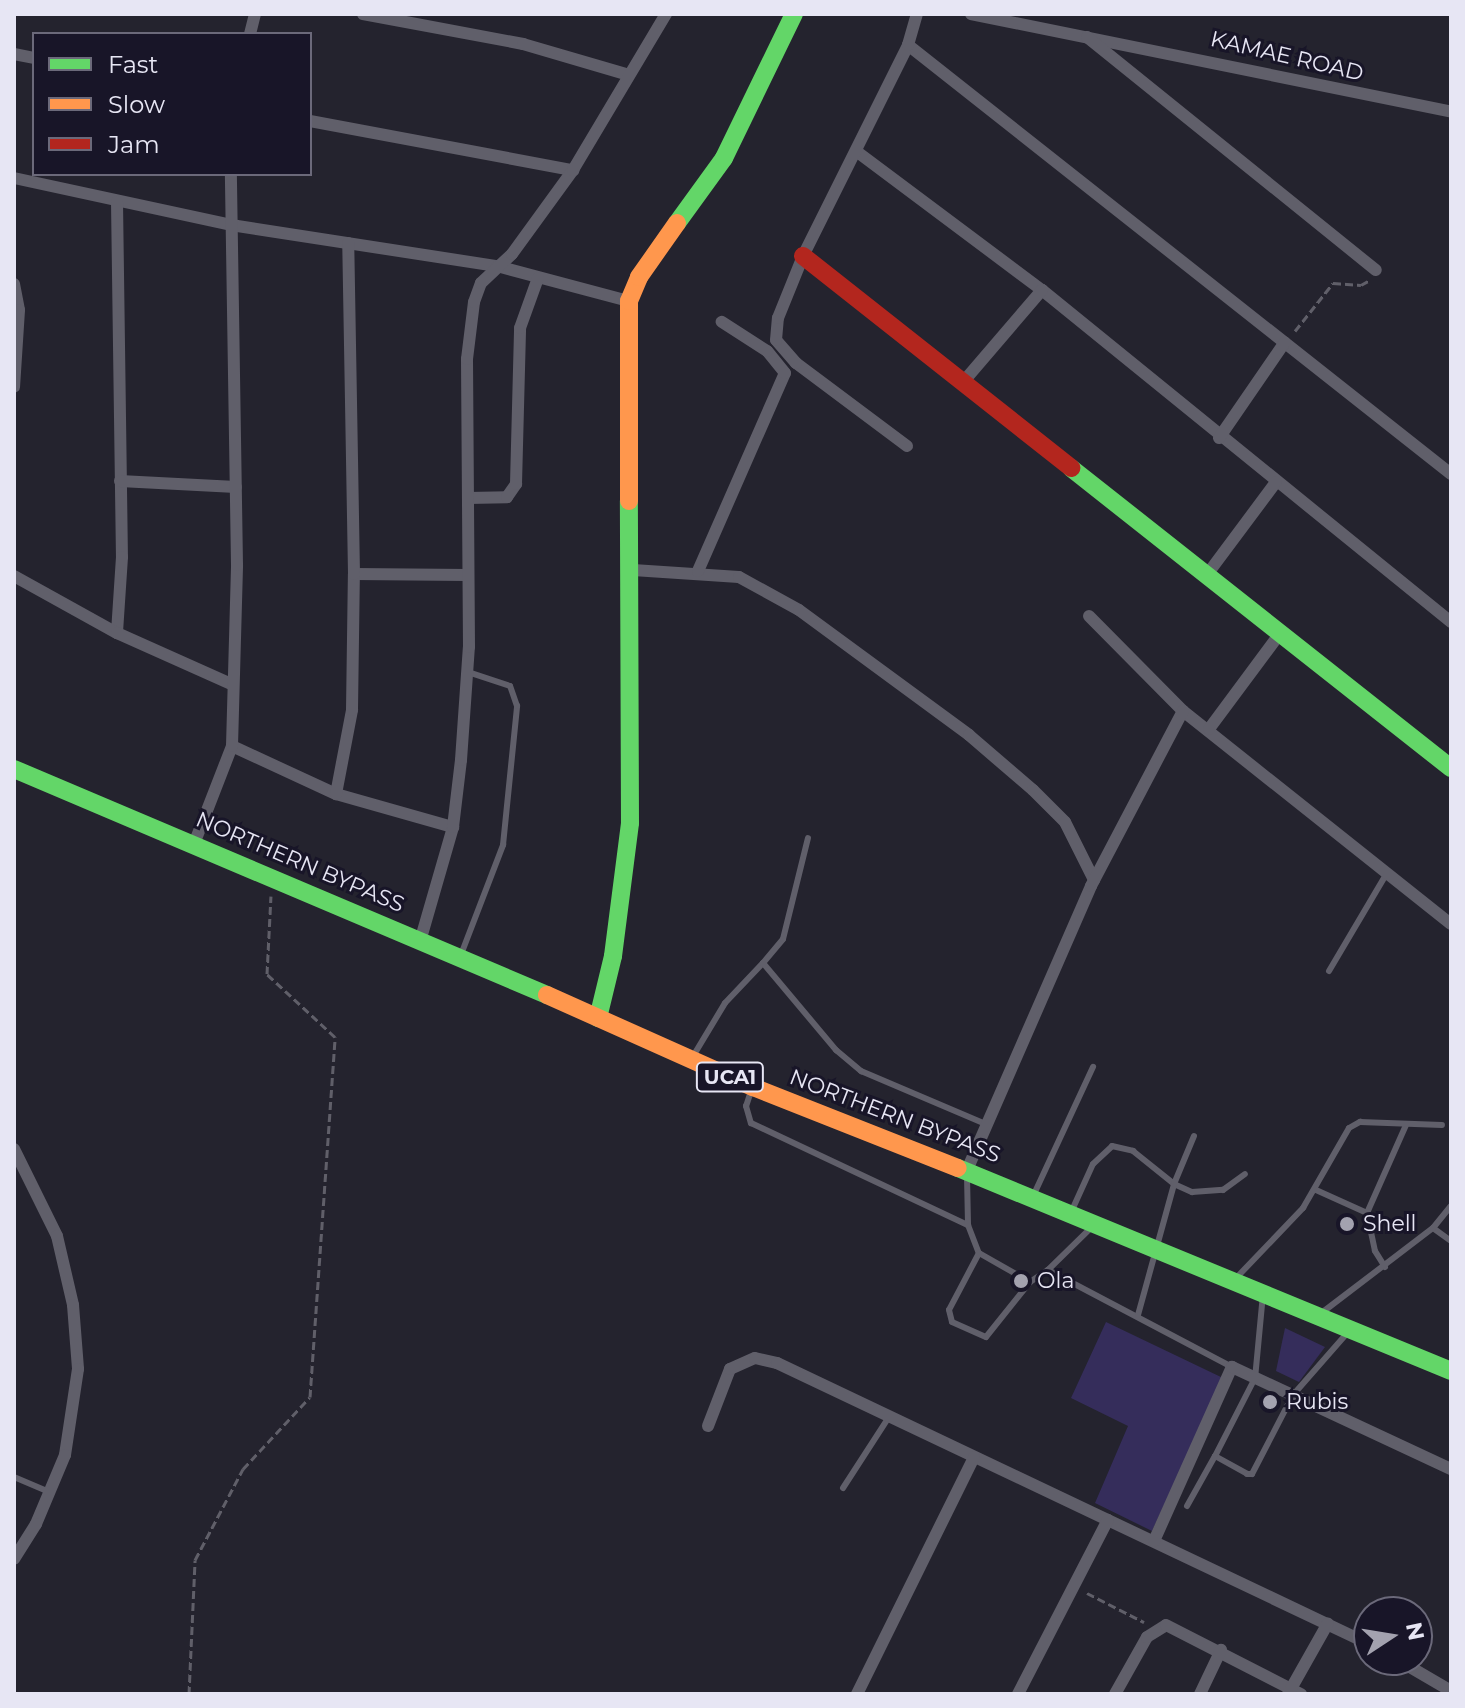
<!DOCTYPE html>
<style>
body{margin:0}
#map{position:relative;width:1465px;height:1708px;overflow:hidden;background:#24232e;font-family:Montserrat,sans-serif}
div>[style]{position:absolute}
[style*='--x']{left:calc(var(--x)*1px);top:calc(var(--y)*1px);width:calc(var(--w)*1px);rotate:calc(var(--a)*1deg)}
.green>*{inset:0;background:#352d5b}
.path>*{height:3px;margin-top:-1.5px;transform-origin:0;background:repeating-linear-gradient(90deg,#605f69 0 8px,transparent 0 12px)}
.lane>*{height:6px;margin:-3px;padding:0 3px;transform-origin:3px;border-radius:3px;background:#605f6a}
.street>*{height:12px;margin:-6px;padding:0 6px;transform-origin:6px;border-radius:6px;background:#605f6a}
.fast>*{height:18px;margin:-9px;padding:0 9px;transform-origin:9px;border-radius:9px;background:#63d668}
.slow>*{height:18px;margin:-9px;padding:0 9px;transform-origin:9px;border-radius:9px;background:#ff974d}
.jam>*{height:18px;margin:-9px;padding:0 9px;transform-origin:9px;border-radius:9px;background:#b3261e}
.dots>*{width:22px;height:22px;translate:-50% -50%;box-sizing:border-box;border:4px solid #181528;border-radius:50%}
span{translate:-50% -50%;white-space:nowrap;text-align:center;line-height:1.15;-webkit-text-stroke:6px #181528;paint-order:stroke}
.shield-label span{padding:2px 6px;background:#181528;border:2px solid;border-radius:6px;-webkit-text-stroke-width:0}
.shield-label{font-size:20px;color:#e7e6f4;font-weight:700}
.street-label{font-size:22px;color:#e7e6f4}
.poi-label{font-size:22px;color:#e7e6f4}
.left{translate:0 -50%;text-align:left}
.frame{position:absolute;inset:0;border:16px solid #e7e6f4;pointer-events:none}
.legend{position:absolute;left:32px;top:32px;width:280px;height:144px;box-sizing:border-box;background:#181528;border:2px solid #6b697a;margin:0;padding:10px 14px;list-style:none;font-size:24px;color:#e7e6f4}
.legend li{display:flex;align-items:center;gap:16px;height:40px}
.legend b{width:40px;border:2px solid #6b697a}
.north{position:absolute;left:1353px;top:1596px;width:80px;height:80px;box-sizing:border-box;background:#181528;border:2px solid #6b697a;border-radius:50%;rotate:78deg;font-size:22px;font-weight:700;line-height:32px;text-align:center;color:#e7e6f4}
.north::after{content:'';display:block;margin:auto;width:28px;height:36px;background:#a3a2af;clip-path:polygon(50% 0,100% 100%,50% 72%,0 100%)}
</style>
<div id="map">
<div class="green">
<div style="clip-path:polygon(1106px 1322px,1223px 1378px,1152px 1531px,1095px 1503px,1128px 1426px,1071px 1398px)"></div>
<div style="clip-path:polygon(1285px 1328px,1325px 1347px,1299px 1382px,1276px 1371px)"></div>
</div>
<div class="path">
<div style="--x:1295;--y:331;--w:61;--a:-51.6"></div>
<div style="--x:1333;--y:283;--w:28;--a:4"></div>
<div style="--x:1361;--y:285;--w:10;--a:-29"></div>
<div style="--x:1087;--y:1593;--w:64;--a:27"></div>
<div style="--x:189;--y:1694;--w:134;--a:-87.4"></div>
<div style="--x:195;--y:1560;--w:103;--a:-62.2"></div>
<div style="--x:243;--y:1469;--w:98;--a:-47.1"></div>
<div style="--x:310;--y:1397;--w:361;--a:-86"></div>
<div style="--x:335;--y:1037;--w:93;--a:-137.2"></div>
<div style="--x:267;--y:974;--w:78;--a:-87.1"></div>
</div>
<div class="lane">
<div style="--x:462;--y:952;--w:115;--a:-69"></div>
<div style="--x:503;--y:845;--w:140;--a:-84.2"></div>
<div style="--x:517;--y:706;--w:21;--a:-109"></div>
<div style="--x:510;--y:686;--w:44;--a:-161.6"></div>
<div style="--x:763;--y:963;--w:31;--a:-50"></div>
<div style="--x:783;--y:939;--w:104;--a:-76.1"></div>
<div style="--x:1329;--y:971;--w:114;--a:-59.4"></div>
<div style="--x:692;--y:1058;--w:64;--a:-59"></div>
<div style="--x:725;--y:1003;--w:55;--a:-46.5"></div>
<div style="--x:763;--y:963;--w:114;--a:50"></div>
<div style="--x:836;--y:1050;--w:33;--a:40"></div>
<div style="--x:861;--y:1071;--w:136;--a:23"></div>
<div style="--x:751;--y:1091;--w:16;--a:108"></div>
<div style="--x:746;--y:1106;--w:18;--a:74"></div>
<div style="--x:751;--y:1123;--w:240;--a:25.2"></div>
<div style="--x:968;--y:1225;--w:30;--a:69"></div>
<div style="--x:979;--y:1253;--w:59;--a:29.6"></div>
<div style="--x:1030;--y:1282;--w:22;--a:-34"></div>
<div style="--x:1048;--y:1270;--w:208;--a:27.8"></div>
<div style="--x:967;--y:1176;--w:49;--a:88.8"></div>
<div style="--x:1316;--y:1190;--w:56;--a:24.3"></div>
<div style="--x:1035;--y:1192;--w:138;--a:-65.1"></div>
<div style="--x:1073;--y:1208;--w:48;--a:-65.6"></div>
<div style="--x:1093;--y:1164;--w:26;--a:-43"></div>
<div style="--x:1112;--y:1146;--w:22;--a:13"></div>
<div style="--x:1133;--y:1151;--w:53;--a:38.8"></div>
<div style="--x:1174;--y:1184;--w:20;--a:24"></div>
<div style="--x:1192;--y:1192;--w:31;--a:-4"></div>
<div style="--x:1223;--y:1190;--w:27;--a:-36"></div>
<div style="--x:1433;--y:1228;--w:22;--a:36"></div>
<div style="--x:979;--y:1253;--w:64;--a:117.8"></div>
<div style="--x:949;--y:1310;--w:12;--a:76"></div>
<div style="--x:952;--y:1322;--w:37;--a:24"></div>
<div style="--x:986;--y:1337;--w:70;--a:-51.3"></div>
<div style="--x:1385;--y:1267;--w:19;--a:-122"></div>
<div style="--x:1375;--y:1251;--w:39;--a:-102"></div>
<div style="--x:1367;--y:1213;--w:96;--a:-66.1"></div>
<div style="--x:1048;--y:1270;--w:64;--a:-44.4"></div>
<div style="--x:1239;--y:1275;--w:93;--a:-46.3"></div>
<div style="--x:1303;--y:1208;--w:92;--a:-60.1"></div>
<div style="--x:1349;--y:1128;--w:13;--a:-29"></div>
<div style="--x:1360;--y:1122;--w:82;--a:2.1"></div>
<div style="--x:1263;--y:1294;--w:84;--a:95.4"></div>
<div style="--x:1255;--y:1378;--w:88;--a:117.1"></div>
<div style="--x:1215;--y:1456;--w:37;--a:29"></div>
<div style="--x:1247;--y:1474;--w:5;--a:0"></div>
<div style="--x:1252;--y:1474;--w:89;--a:-62.6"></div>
<div style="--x:1293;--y:1395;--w:85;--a:-48.8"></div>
<div style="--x:1324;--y:1311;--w:137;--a:-37.3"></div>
<div style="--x:1433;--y:1228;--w:28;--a:-51"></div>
<div style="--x:1138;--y:1315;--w:136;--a:-74.6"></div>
<div style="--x:1174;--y:1184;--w:52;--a:-67.4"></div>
<div style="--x:14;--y:1477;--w:39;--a:23"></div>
<div style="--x:843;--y:1488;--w:85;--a:-57.1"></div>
<div style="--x:1187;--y:1506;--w:57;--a:-60.8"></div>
</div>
<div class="street">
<div style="--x:363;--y:14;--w:163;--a:10.6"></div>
<div style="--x:523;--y:44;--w:110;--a:16.3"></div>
<div style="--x:971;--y:14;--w:490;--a:11.5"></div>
<div style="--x:250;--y:34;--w:21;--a:-76"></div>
<div style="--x:1087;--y:37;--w:371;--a:38.9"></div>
<div style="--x:908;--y:45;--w:692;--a:38.31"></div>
<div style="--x:14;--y:54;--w:20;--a:11"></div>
<div style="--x:310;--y:121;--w:268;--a:10.6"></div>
<div style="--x:856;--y:151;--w:232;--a:36.8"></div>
<div style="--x:1042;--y:290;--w:527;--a:39.07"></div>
<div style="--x:14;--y:178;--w:222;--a:12.2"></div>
<div style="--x:231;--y:225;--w:269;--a:8.8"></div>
<div style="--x:497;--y:266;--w:137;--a:14.9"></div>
<div style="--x:117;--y:202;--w:355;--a:89.2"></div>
<div style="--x:122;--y:557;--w:76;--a:93.8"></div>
<div style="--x:14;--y:284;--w:26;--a:79"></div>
<div style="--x:19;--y:310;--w:77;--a:93.7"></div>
<div style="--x:964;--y:381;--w:120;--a:-49.4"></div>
<div style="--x:1219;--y:438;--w:116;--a:-55.5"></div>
<div style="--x:907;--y:446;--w:139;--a:-143.2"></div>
<div style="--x:796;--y:363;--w:30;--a:-131"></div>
<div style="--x:776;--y:340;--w:22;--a:-85"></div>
<div style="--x:778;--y:318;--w:67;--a:-68"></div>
<div style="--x:803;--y:256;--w:236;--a:-63.5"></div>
<div style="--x:908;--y:45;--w:32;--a:-74"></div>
<div style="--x:120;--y:481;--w:116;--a:3"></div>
<div style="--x:468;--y:498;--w:39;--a:-1"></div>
<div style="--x:507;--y:497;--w:16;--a:-55"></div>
<div style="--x:516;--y:484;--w:156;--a:-88.5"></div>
<div style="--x:520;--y:328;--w:53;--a:-70.2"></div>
<div style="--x:633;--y:570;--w:106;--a:3.8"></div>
<div style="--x:739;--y:577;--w:68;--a:28.8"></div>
<div style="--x:799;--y:610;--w:211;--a:36.3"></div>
<div style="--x:969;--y:735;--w:84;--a:40.7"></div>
<div style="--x:1033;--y:790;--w:45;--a:45"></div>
<div style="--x:1065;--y:822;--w:65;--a:63.4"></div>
<div style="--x:698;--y:571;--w:216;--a:-66.3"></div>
<div style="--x:785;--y:373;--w:28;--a:-129"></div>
<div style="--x:767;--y:351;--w:54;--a:-147.2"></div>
<div style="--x:354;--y:574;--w:114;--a:0.5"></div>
<div style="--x:14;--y:576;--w:118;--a:29"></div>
<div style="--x:117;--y:633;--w:125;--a:24.1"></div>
<div style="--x:1206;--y:576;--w:117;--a:-53.3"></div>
<div style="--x:1089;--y:616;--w:134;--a:45.3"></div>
<div style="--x:1183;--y:711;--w:342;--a:38.5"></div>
<div style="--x:1209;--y:729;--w:121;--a:-53.4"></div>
<div style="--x:232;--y:746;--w:115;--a:24.8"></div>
<div style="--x:336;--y:794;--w:122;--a:15.8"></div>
<div style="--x:336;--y:794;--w:86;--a:-79.2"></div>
<div style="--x:352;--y:710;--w:136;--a:-89.2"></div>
<div style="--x:354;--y:574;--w:331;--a:-91"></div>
<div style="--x:194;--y:844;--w:105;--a:-68.8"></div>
<div style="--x:232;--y:746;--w:181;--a:-88.4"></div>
<div style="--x:237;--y:565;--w:391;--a:-90.9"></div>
<div style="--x:421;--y:938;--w:116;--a:-73.9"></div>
<div style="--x:453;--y:827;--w:67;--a:-83.2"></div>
<div style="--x:461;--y:760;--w:113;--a:-86"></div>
<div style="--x:469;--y:647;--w:288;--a:-90.4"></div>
<div style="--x:467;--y:359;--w:57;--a:-83"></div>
<div style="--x:474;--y:302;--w:20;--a:-70"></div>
<div style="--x:481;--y:283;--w:42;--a:-43.1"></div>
<div style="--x:512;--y:254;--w:104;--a:-54"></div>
<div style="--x:573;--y:170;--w:182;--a:-59.2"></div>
<div style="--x:14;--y:1149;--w:97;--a:63.7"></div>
<div style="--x:57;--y:1236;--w:71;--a:76.9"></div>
<div style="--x:73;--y:1305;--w:64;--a:85.5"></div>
<div style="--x:78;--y:1369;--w:87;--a:98.6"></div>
<div style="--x:65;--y:1455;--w:75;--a:112.8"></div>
<div style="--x:36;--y:1524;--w:41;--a:122.2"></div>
<div style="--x:967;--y:1170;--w:310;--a:-66.4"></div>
<div style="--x:1091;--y:886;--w:198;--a:-62.3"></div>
<div style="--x:708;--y:1426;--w:61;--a:-68.9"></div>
<div style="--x:730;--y:1369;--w:27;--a:-24"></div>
<div style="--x:755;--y:1358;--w:23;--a:13"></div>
<div style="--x:777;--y:1363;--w:655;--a:25.39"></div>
<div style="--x:1154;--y:1541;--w:191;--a:-65.9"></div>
<div style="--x:1232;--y:1367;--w:242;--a:25"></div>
<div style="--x:1398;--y:1660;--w:61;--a:30.3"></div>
<div style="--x:857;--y:1694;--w:264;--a:-63.7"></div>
<div style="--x:1018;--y:1694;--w:196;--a:-62.7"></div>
<div style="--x:1115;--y:1694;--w:65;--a:-60.7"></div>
<div style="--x:1147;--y:1637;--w:22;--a:-32"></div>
<div style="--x:1166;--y:1625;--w:152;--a:27.1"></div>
<div style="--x:1200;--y:1694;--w:49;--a:-64.5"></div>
<div style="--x:1288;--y:1694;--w:81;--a:-60.6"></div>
</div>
<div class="fast">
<div style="--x:677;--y:223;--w:80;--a:-54.1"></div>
<div style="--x:724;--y:158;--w:160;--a:-64.1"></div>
<div style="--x:1071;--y:468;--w:484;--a:38.3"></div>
<div style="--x:14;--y:769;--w:579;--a:22.98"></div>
<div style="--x:598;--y:1018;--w:64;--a:-76.4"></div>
<div style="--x:613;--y:956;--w:134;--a:-82.7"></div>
<div style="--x:630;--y:823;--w:322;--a:-90.2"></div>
<div style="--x:958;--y:1168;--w:533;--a:22.38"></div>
</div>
<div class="slow">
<div style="--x:629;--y:501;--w:200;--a:-90"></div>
<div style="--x:629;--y:301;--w:26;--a:-67"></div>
<div style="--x:639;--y:277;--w:66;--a:-54.9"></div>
<div style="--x:547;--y:995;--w:226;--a:24.1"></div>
<div style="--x:753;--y:1087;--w:220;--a:21.6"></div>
</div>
<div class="jam">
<div style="--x:803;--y:256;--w:342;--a:38.3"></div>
</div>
<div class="dots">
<div style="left:1347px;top:1224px;background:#a3a2af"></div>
<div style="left:1021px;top:1281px;background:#a3a2af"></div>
<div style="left:1270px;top:1402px;background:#a3a2af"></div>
</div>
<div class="shield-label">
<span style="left:730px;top:1077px">UCA1</span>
</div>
<div class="street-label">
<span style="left:1287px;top:56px;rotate:13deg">KAMAE ROAD</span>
<span style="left:300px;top:862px;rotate:23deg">NORTHERN BYPASS</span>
<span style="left:895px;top:1116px;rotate:21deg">NORTHERN BYPASS</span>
</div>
<div class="poi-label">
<span class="left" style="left:1363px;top:1224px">Shell</span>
<span class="left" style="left:1037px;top:1281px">Ola</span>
<span class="left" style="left:1286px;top:1402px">Rubis</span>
</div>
<div class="frame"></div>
<ul class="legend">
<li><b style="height:10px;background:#63d668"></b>Fast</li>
<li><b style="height:10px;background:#ff974d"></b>Slow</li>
<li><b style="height:10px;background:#b3261e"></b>Jam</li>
</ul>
<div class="north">N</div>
</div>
